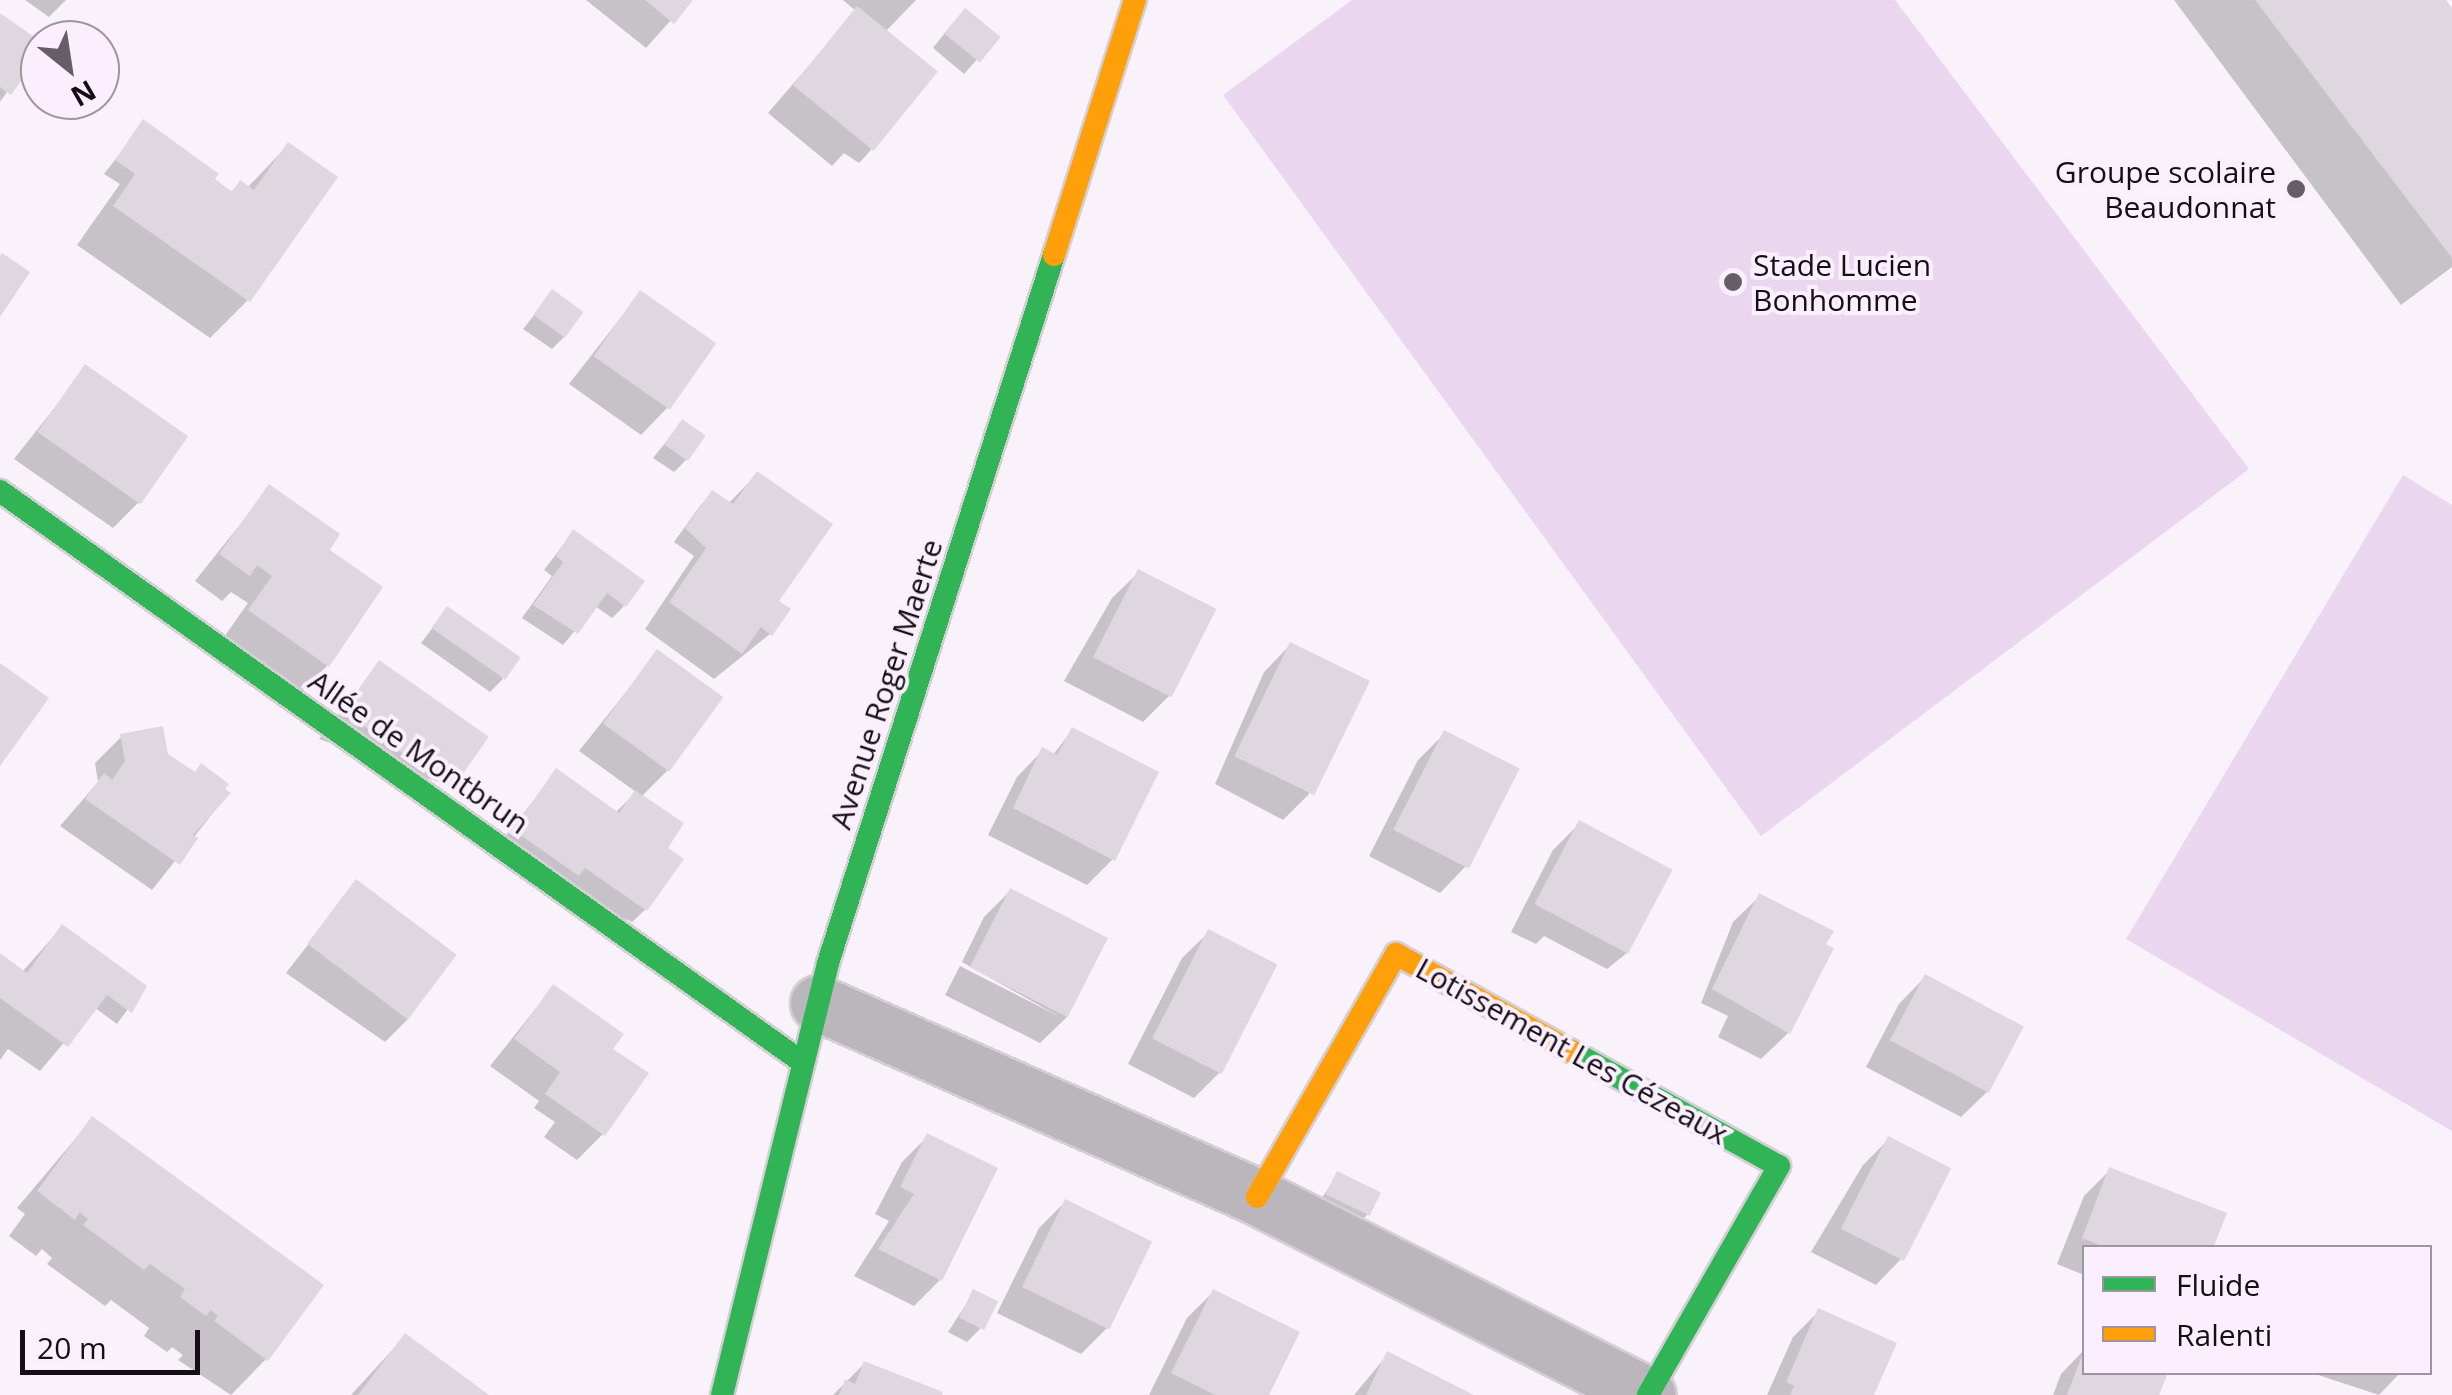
<!DOCTYPE html>
<meta charset="utf-8">
<style>
body{margin:0}
#map{position:relative;width:2452px;height:1395px;overflow:hidden;background:#f9f2fa;font-family:"Open Sans",sans-serif}
div>[style]{position:absolute}
[style*='--x']{left:calc(var(--x)*1px);top:calc(var(--y)*1px);width:calc(var(--w)*1px);rotate:calc(var(--a)*1deg)}
.green>*{inset:0;background:#ebd6f0}
.shadow>*{inset:0;background:#0003}
.building>*{inset:0;background:#ded7df;transform-origin:0 0}
.roads{filter:drop-shadow(2px 0 #d4ced5) drop-shadow(-2px 0 #d4ced5) drop-shadow(0 2px #d4ced5) drop-shadow(0 -2px #d4ced5)}
.street>*{height:55px;margin:-27.5px;padding:0 27.5px;transform-origin:27.5px;border-radius:27.5px;background:#bbb6bc}
.fast>*{height:22px;margin:-11px;padding:0 11px;transform-origin:11px;border-radius:11px;background:#30b455}
.slow>*{height:22px;margin:-11px;padding:0 11px;transform-origin:11px;border-radius:11px;background:#ff9f0a}
.dots>*{width:28px;height:28px;translate:-50% -50%;box-sizing:border-box;border:5px solid #fbeffe;border-radius:50%}
span{translate:-50% -50%;white-space:nowrap;text-align:center;line-height:1.15;-webkit-text-stroke:8px #fbeffe;paint-order:stroke}
.poi-label{font-size:30px;color:#150e17}
.right{translate:-100% -50%;text-align:right}
.left{translate:0 -50%;text-align:left}
.street-label{font-size:30px;color:#150e17}
.legend{position:absolute;left:2082px;top:1245px;width:350px;height:130px;box-sizing:border-box;background:#fbeffe;border:2px solid #9f95a2;margin:0;padding:12px 18px;list-style:none;font-size:30px;color:#150e17}
.legend li{display:flex;align-items:center;gap:20px;height:50px}
.legend b{width:50px;border:2px solid #9f95a2}
.north{position:absolute;left:20px;top:20px;width:100px;height:100px;box-sizing:border-box;background:#fbeffe;border:2px solid #9f95a2;border-radius:50%;rotate:150deg;font-size:28px;font-weight:700;line-height:40px;text-align:center;color:#150e17}
.north::after{content:'';display:block;margin:auto;width:35px;height:45px;background:#655e66;clip-path:polygon(50% 0,100% 100%,50% 72%,0 100%)}
.scale{position:absolute;left:20px;top:1330px;width:180px;height:45px;box-sizing:border-box;border:5px solid #150e17;border-top:0;padding-left:12px;font-size:30px;line-height:35px;white-space:nowrap;color:#150e17;-webkit-text-stroke:8px #fbeffe;paint-order:stroke}
</style>
<div id="map">
<div class="green">
<div style="clip-path:polygon(1352px 0,1895px 0,2249px 469px,1761px 836px,1223px 95px)"></div>
<div style="clip-path:polygon(2403px 475px,2452px 505px,2452px 1131px,2126px 939px)"></div>
</div>
<div class="shadow">
<div style="clip-path:polygon(25px 0,66px 0,49px 17px)"></div>
<div style="clip-path:polygon(586px 0,689px 0,646px 48px)"></div>
<div style="clip-path:polygon(843px 0,916px 0,885px 32px,871px 150px,859px 163px,844px 153px,832px 166px,768px 113px,856px 11px)"></div>
<div style="clip-path:polygon(2174px 0,2443px 0,2452px 12px,2452px 267px,2401px 305px)"></div>
<div style="clip-path:polygon(0 15px,40px 44px,0 102px)"></div>
<div style="clip-path:polygon(952px 24px,997px 37px,964px 74px,933px 48px)"></div>
<div style="clip-path:polygon(144px 123px,230px 193px,240px 183px,247px 188px,288px 145px,248px 300px,210px 338px,77px 245px,120px 184px,104px 174px)"></div>
<div style="clip-path:polygon(552px 293px,565px 336px,552px 349px,523px 329px)"></div>
<div style="clip-path:polygon(640px 293px,667px 408px,641px 435px,569px 384px)"></div>
<div style="clip-path:polygon(86px 368px,139px 502px,113px 528px,14px 459px)"></div>
<div style="clip-path:polygon(682px 422px,686px 460px,674px 472px,653px 458px)"></div>
<div style="clip-path:polygon(757px 474px,776px 601px,770px 634px,714px 679px,645px 629px,694px 556px,674px 542px,700px 506px,712px 493px,728px 504px)"></div>
<div style="clip-path:polygon(270px 487px,326px 550px,327px 666px,301px 692px,224px 637px,248px 603px,231px 592px,222px 601px,195px 581px)"></div>
<div style="clip-path:polygon(573px 532px,624px 606px,612px 618px,595px 606px,563px 645px,522px 618px,552px 576px,544px 570px)"></div>
<div style="clip-path:polygon(1139px 572px,1169px 696px,1143px 722px,1064px 681px,1112px 598px)"></div>
<div style="clip-path:polygon(447px 609px,503px 679px,490px 692px,421px 643px)"></div>
<div style="clip-path:polygon(1290px 645px,1309px 794px,1283px 820px,1215px 784px,1264px 672px)"></div>
<div style="clip-path:polygon(657px 653px,668px 770px,641px 797px,645px 910px,632px 922px,489px 857px,556px 772px,615px 813px,636px 792px,579px 751px)"></div>
<div style="clip-path:polygon(380px 663px,452px 787px,319px 739px)"></div>
<div style="clip-path:polygon(1072px 730px,1113px 859px,1087px 885px,988px 835px,1017px 777px,1043px 750px,1053px 755px)"></div>
<div style="clip-path:polygon(1444px 734px,1466px 866px,1440px 893px,1369px 856px,1418px 760px)"></div>
<div style="clip-path:polygon(121px 737px,228px 794px,152px 890px,60px 826px,98px 782px,95px 763px)"></div>
<div style="clip-path:polygon(1579px 824px,1628px 952px,1607px 969px,1544px 936px,1536px 944px,1511px 932px,1553px 850px)"></div>
<div style="clip-path:polygon(356px 883px,411px 1016px,385px 1042px,286px 973px)"></div>
<div style="clip-path:polygon(1010px 891px,1104px 938px,1067px 1017px,1040px 1043px,945px 995px,960px 966px,1060px 1017px,962px 962px,984px 917px)"></div>
<div style="clip-path:polygon(1760px 896px,1788px 1033px,1761px 1059px,1718px 1037px,1728px 1016px,1701px 1003px,1733px 922px)"></div>
<div style="clip-path:polygon(62px 927px,144px 987px,117px 1024px,94px 1007px,40px 1071px,8px 1049px,0 1060px,0 956px,22px 972px)"></div>
<div style="clip-path:polygon(1209px 932px,1220px 1072px,1194px 1098px,1128px 1064px,1182px 958px)"></div>
<div style="clip-path:polygon(1925px 977px,1988px 1091px,1961px 1117px,1866px 1067px,1899px 1004px)"></div>
<div style="clip-path:polygon(553px 987px,610px 1050px,603px 1134px,577px 1160px,544px 1137px,555px 1122px,534px 1108px,539px 1101px,490px 1066px)"></div>
<div style="clip-path:polygon(92px 1119px,266px 1359px,231px 1395px,178px 1360px,183px 1355px,172px 1347px,167px 1352px,144px 1336px,149px 1328px,111px 1300px,105px 1306px,47px 1264px,52px 1258px,42px 1249px,36px 1256px,9px 1236px,25px 1214px,17px 1208px)"></div>
<div style="clip-path:polygon(928px 1136px,940px 1280px,914px 1306px,854px 1276px,889px 1221px,875px 1214px,902px 1162px)"></div>
<div style="clip-path:polygon(1889px 1139px,1902px 1258px,1876px 1285px,1811px 1252px,1863px 1165px)"></div>
<div style="clip-path:polygon(2110px 1170px,2211px 1248px,2084px 1248px,2084px 1275px,2057px 1264px,2084px 1196px)"></div>
<div style="clip-path:polygon(1338px 1174px,1368px 1214px,1355px 1227px,1315px 1208px)"></div>
<div style="clip-path:polygon(1065px 1202px,1107px 1328px,1081px 1354px,997px 1313px,1039px 1228px)"></div>
<div style="clip-path:polygon(974px 1292px,980px 1329px,967px 1342px,948px 1332px)"></div>
<div style="clip-path:polygon(1213px 1292px,1266px 1395px,1149px 1395px,1187px 1318px)"></div>
<div style="clip-path:polygon(1819px 1311px,1871px 1395px,1767px 1395px,1793px 1337px)"></div>
<div style="clip-path:polygon(405px 1336px,485px 1395px,351px 1395px)"></div>
<div style="clip-path:polygon(2084px 1350px,2084px 1372px,2163px 1376px,2156px 1395px,2053px 1395px,2061px 1374px)"></div>
<div style="clip-path:polygon(1388px 1354px,1469px 1395px,1354px 1395px)"></div>
<div style="clip-path:polygon(865px 1363px,939px 1395px,833px 1395px)"></div>
<div style="clip-path:polygon(2309px 1372px,2401px 1372px,2379px 1395px)"></div>
</div>
<div class="building">
<div style="clip-path:polygon(645px 0,693px 0,674px 24px)"></div>
<div style="clip-path:polygon(2255px 0,2446px 0,2452px 8px,2452px 258px)"></div>
<div style="left:857px;top:6px;width:104px;height:102px;rotate:39deg"></div>
<div style="left:965px;top:8px;width:46px;height:33px;rotate:39deg"></div>
<div style="clip-path:polygon(0 13px,40px 41px,40px 54px,11px 95px,0 87px)"></div>
<div style="clip-path:polygon(143px 119px,219px 174px,215px 179px,232px 192px,240px 180px,254px 190px,288px 142px,338px 177px,250px 302px,113px 206px,135px 174px,115px 160px)"></div>
<div style="clip-path:polygon(2px 253px,30px 272px,0 317px,0 256px)"></div>
<div style="left:552px;top:289px;width:39px;height:32px;rotate:36deg"></div>
<div style="left:640px;top:290px;width:93px;height:81px;rotate:35deg"></div>
<div style="left:85px;top:364px;width:126px;height:83px;rotate:35deg"></div>
<div style="left:682px;top:419px;width:29px;height:31px;rotate:35deg"></div>
<div style="clip-path:polygon(757px 471px,833px 524px,779px 601px,791px 609px,772px 636px,761px 627px,742px 654px,669px 602px,706px 548px,685px 528px,712px 490px,733px 504px)"></div>
<div style="clip-path:polygon(269px 484px,340px 534px,330px 550px,383px 587px,329px 667px,248px 610px,272px 576px,257px 565px,250px 576px,219px 554px)"></div>
<div style="clip-path:polygon(573px 529px,645px 581px,626px 607px,607px 593px,578px 634px,533px 605px,563px 562px,556px 556px)"></div>
<div style="left:1138px;top:569px;width:88px;height:99px;rotate:27deg"></div>
<div style="left:447px;top:606px;width:90px;height:27px;rotate:35deg"></div>
<div style="left:1290px;top:642px;width:89px;height:127px;rotate:26deg"></div>
<div style="left:657px;top:649px;width:82px;height:92px;rotate:36deg"></div>
<div style="left:379px;top:660px;width:134px;height:63px;rotate:35deg"></div>
<div style="clip-path:polygon(0 663px,49px 698px,0 766px)"></div>
<div style="clip-path:polygon(163px 726px,168px 754px,195px 772px,201px 763px,229px 784px,225px 789px,231px 793px,193px 835px,198px 838px,180px 865px,85px 799px,104px 773px,112px 780px,125px 761px,120px 734px)"></div>
<div style="clip-path:polygon(1072px 727px,1159px 772px,1115px 861px,1013px 808px,1042px 747px,1057px 755px)"></div>
<div style="left:1444px;top:730px;width:85px;height:112px;rotate:27deg"></div>
<div style="clip-path:polygon(556px 768px,619px 813px,635px 790px,684px 823px,668px 848px,684px 859px,647px 911px,585px 868px,579px 876px,513px 830px)"></div>
<div style="left:1579px;top:820px;width:106px;height:95px;rotate:28deg"></div>
<div style="left:356px;top:879px;width:126px;height:81px;rotate:37deg"></div>
<div style="left:1010px;top:888px;width:110px;height:89px;rotate:27deg"></div>
<div style="clip-path:polygon(1759px 893px,1834px 931px,1826px 944px,1834px 948px,1790px 1034px,1712px 989px)"></div>
<div style="clip-path:polygon(62px 924px,147px 986px,132px 1013px,107px 995px,68px 1047px,0 998px,0 953px,27px 973px)"></div>
<div style="left:1208px;top:929px;width:78px;height:123px;rotate:27deg"></div>
<div style="left:1925px;top:974px;width:112px;height:75px;rotate:28deg"></div>
<div style="clip-path:polygon(553px 984px,624px 1034px,613px 1049px,649px 1073px,605px 1136px,545px 1094px,560px 1072px,514px 1039px)"></div>
<div style="clip-path:polygon(92px 1116px,324px 1285px,268px 1361px,214px 1321px,218px 1316px,211px 1310px,206px 1316px,180px 1297px,185px 1289px,150px 1264px,144px 1270px,83px 1225px,88px 1219px,80px 1212px,75px 1220px,37px 1191px)"></div>
<div style="clip-path:polygon(927px 1133px,998px 1168px,942px 1281px,878px 1249px,914px 1194px,900px 1187px)"></div>
<div style="left:1888px;top:1136px;width:71px;height:104px;rotate:27deg"></div>
<div style="clip-path:polygon(2109px 1167px,2227px 1213px,2213px 1248px,2107px 1248px,2082px 1238px)"></div>
<div style="left:1337px;top:1171px;width:49px;height:26px;rotate:26deg"></div>
<div style="left:1065px;top:1199px;width:97px;height:98px;rotate:26deg"></div>
<div style="left:973px;top:1289px;width:28px;height:32px;rotate:26deg"></div>
<div style="clip-path:polygon(1213px 1289px,1300px 1332px,1269px 1395px,1215px 1395px,1171px 1373px)"></div>
<div style="clip-path:polygon(1818px 1308px,1897px 1343px,1874px 1395px,1790px 1395px,1794px 1386px,1786px 1382px)"></div>
<div style="clip-path:polygon(405px 1333px,489px 1395px,358px 1395px)"></div>
<div style="clip-path:polygon(2084px 1350px,2084px 1372px,2167px 1375px,2159px 1395px,2067px 1395px)"></div>
<div style="clip-path:polygon(1387px 1351px,1474px 1395px,1366px 1395px)"></div>
<div style="clip-path:polygon(864px 1361px,943px 1392px,942px 1395px,839px 1395px,845px 1379px,855px 1384px)"></div>
</div>
<div class="roads">
<div class="street">
<div style="--x:818;--y:1003;--w:480;--a:23.8"></div>
<div style="--x:1257;--y:1197;--w:438;--a:26.9"></div>
</div>
<div class="fast">
<div style="--x:0;--y:491;--w:985;--a:35.45"></div>
<div style="--x:1573;--y:1052;--w:235;--a:29"></div>
<div style="--x:1779;--y:1166;--w:264;--a:119.8"></div>
<div style="--x:722;--y:1395;--w:445;--a:-76.2"></div>
<div style="--x:828;--y:963;--w:743;--a:-72.3"></div>
</div>
<div class="slow">
<div style="--x:1054;--y:255;--w:268;--a:-72.4"></div>
<div style="--x:1257;--y:1197;--w:280;--a:-60.2"></div>
<div style="--x:1396;--y:954;--w:202;--a:29"></div>
</div>
</div>
<div class="dots">
<div style="left:2296px;top:189px;background:#655e66"></div>
<div style="left:1733px;top:282px;background:#655e66"></div>
</div>
<div class="poi-label">
<span class="right" style="left:2276px;top:189px">Groupe scolaire<br>Beaudonnat</span>
<span class="left" style="left:1753px;top:282px">Stade Lucien<br>Bonhomme</span>
</div>
<div class="street-label">
<span style="left:886px;top:684px;rotate:-72deg">Avenue Roger Maerte</span>
<span style="left:419px;top:752px;rotate:35deg">Allée de Montbrun</span>
<span style="left:1572px;top:1051px;rotate:29deg">Lotissement Les Cézeaux</span>
</div>
<ul class="legend">
<li><b style="height:12px;background:#30b455"></b>Fluide</li>
<li><b style="height:12px;background:#ff9f0a"></b>Ralenti</li>
</ul>
<div class="north">N</div>
<div class="scale">20 m</div>
</div>
